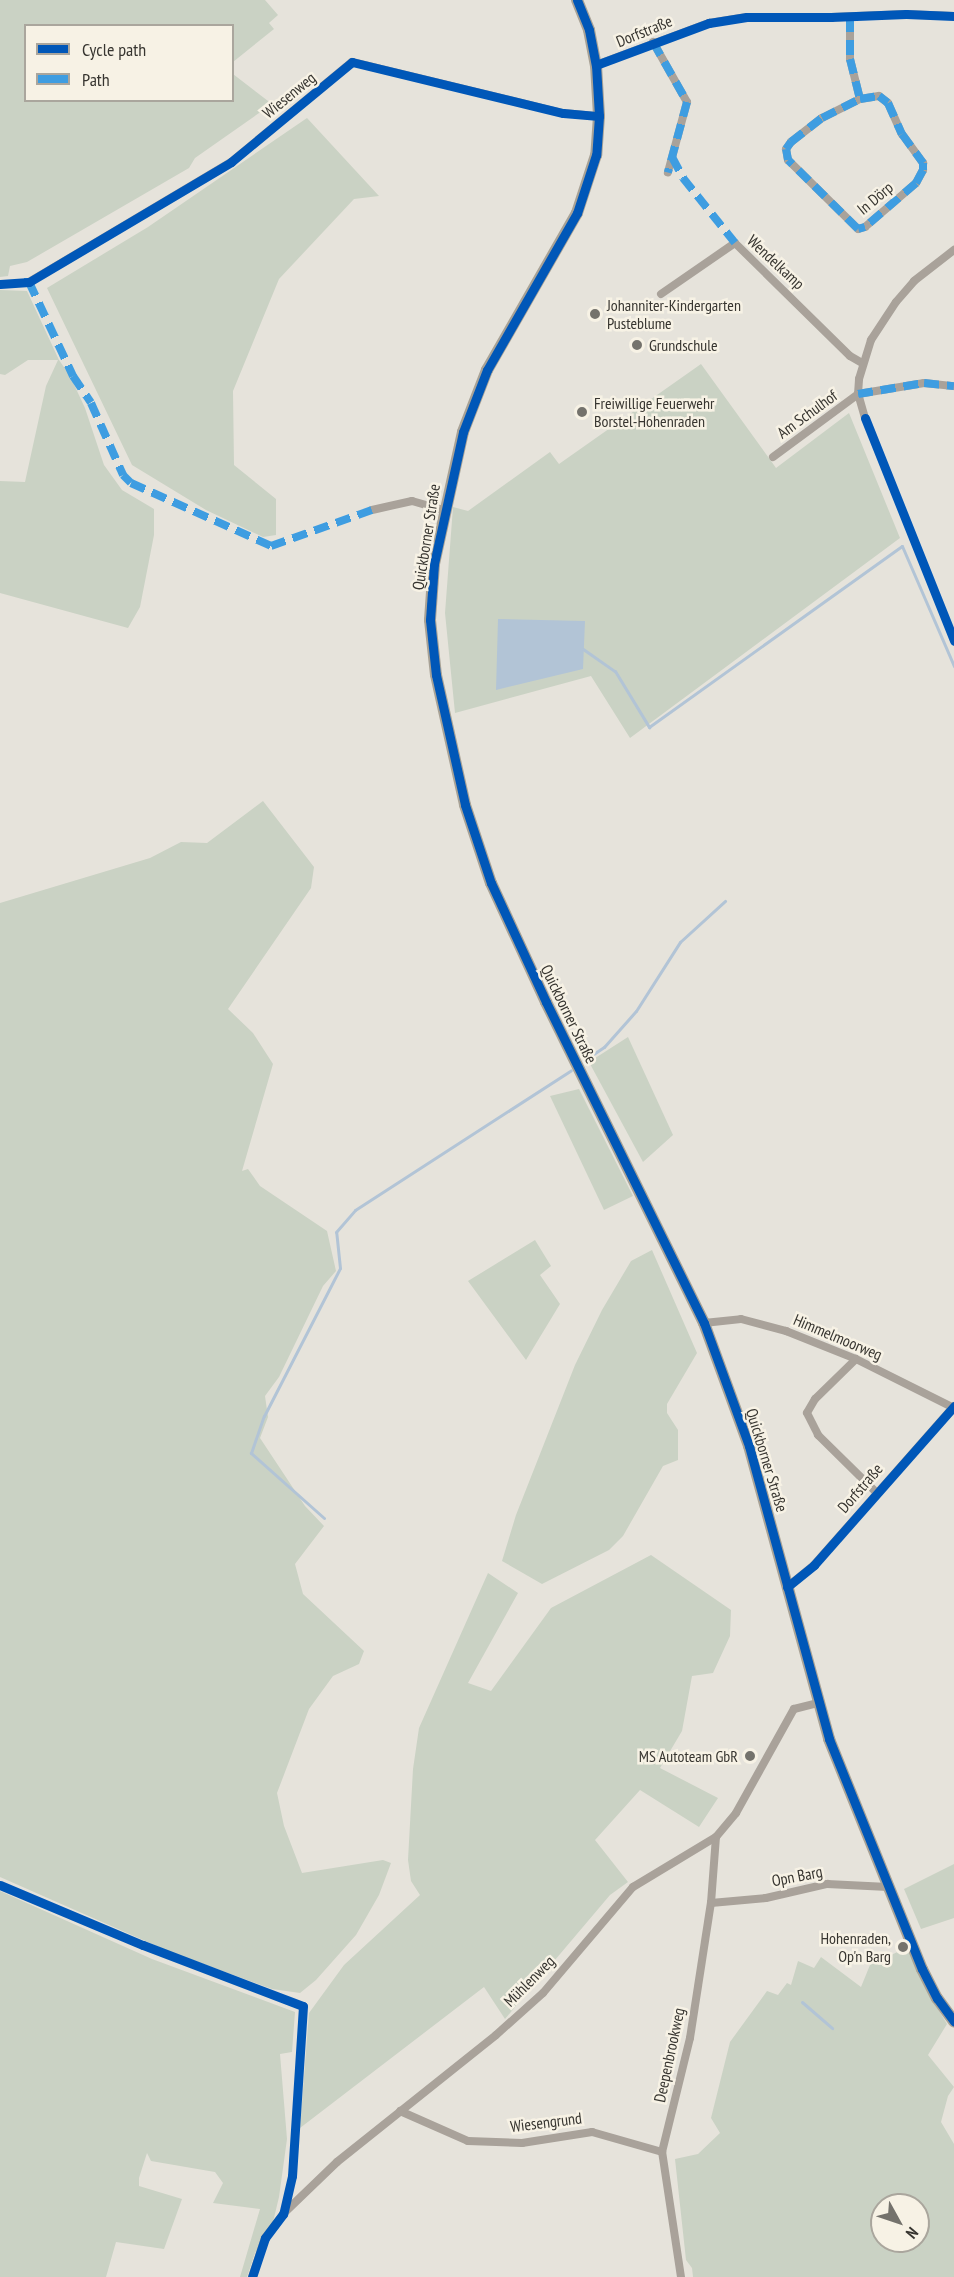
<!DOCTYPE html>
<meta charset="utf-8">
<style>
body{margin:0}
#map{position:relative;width:954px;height:2277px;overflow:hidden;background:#e6e3db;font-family:"PT Sans Narrow",sans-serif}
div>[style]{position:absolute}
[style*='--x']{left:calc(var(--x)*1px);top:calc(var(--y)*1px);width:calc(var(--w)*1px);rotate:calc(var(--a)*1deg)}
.green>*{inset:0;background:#cad2c4}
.water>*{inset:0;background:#b2c4d6}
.stream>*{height:3px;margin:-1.5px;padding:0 1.5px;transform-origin:1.5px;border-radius:1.5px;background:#b2c4d6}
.street>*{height:8px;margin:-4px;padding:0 4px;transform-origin:4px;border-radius:4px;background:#a9a29a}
.secondary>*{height:12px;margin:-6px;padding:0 6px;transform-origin:6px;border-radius:6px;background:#a8a296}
.quiet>*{height:8px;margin-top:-4px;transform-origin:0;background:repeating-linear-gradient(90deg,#3e9de1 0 15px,transparent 0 23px)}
.cycleway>*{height:9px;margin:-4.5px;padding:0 4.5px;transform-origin:4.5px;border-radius:4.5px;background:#0057b8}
.dots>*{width:16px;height:16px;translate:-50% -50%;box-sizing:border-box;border:3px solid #f7f2e5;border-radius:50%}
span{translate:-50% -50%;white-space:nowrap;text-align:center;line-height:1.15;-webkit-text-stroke:5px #f7f2e5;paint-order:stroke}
.street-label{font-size:16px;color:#373530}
.poi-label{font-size:16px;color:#373530}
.left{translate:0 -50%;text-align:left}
.right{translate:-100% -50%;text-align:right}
.legend{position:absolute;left:24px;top:24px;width:210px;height:78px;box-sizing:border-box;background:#f7f2e5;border:2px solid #aaa69d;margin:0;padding:8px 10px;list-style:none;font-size:18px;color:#373530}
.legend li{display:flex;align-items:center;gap:12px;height:30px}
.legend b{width:30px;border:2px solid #aaa69d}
.north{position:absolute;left:870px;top:2193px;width:60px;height:60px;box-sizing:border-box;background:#f7f2e5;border:2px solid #aaa69d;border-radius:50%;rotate:130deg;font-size:16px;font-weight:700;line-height:24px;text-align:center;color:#373530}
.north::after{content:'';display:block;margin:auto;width:21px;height:27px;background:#74726c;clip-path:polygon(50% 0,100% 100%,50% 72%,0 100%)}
</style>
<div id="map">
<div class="green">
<div style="clip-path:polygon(0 0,265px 0,278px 15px,269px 23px,274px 29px,233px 62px,232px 26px,26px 26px,26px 100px,232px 100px,233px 74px,272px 104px,195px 158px,189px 168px,27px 262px,10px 266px,8px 276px,0 277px)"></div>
<div style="clip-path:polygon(307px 118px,379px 196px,354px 199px,279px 279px,233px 391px,234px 465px,276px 499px,276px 535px,263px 537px,206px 510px,132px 465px,47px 288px,148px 227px)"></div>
<div style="clip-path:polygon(0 290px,27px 291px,59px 360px,70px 376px,85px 408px,104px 465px,122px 490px,154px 509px,154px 535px,140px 607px,128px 628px,0 593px,0 481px,25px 482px,46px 386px,58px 360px,28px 360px,5px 375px,0 374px)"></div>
<div style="clip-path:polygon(701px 364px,776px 468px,849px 413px,900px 538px,630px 738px,591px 676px,455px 713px,445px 613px,453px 507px,468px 511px,550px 452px,559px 464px)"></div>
<div style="clip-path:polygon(263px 801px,314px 867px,311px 888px,228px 1009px,253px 1033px,273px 1064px,242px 1171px,248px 1169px,260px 1186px,327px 1231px,336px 1271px,323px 1286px,279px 1377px,265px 1396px,268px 1417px,260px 1438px,305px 1506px,324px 1526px,295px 1564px,303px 1594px,364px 1651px,359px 1664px,333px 1676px,309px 1709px,277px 1793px,284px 1826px,302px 1873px,383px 1860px,391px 1863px,379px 1895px,356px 1935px,316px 1980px,300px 1993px,272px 1989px,168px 1951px,0 1877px,0 903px,150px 858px,181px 842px,207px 843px)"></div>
<div style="clip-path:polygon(628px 1037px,673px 1135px,643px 1162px,589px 1062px)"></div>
<div style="clip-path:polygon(579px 1089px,633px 1196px,604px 1210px,550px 1096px)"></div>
<div style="clip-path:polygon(535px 1240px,551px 1266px,540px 1275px,560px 1304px,526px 1360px,468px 1281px)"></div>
<div style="clip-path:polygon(652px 1250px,697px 1353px,667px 1404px,667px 1413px,678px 1430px,678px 1460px,663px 1466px,623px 1536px,609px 1550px,542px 1584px,502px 1561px,516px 1515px,575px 1365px,602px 1310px,631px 1261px)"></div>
<div style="clip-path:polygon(651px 1555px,731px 1610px,730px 1636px,713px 1673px,692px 1676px,682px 1731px,660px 1768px,718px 1798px,699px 1827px,640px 1790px,595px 1840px,628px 1882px,610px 1895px,505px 2019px,484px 1987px,300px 2128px,309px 2013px,344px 1965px,420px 1895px,411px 1881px,408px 1860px,413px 1769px,419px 1728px,488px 1573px,518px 1593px,468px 1683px,491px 1691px,551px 1608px)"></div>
<div style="clip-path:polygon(954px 1864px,954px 1918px,921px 1929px,904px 1889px)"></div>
<div style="clip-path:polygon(0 1891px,152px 1959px,295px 2012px,292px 2052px,280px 2054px,287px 2139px,279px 2197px,273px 2222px,255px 2253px,247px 2277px,240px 2277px,260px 2209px,213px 2203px,223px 2183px,215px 2172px,151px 2161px,147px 2153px,139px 2178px,139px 2186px,182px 2199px,164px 2249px,116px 2242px,106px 2277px,0 2277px)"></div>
<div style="clip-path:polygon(evenodd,908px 1947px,927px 1991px,947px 2024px,928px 2055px,954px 2087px,948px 2096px,941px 2122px,954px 2144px,954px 2277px,693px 2277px,692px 2268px,686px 2260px,675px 2159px,698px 2154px,720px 2133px,711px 2118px,730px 2042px,767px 1991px,778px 1995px,787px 1983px,791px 1985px,798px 1961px,814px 1968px,821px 1957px,861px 1987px,870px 1965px,908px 1947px,882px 2205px,918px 2205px,918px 2241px,882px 2241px,882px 2205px)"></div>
</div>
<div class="water">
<div style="clip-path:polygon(498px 619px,585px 621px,583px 669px,496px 690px)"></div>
</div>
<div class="stream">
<div style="--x:583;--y:649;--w:39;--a:35"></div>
<div style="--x:615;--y:671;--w:66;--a:58.7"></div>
<div style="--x:649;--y:727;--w:311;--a:-35.6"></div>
<div style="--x:902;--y:546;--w:131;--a:66.6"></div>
<div style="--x:586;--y:1059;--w:22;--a:-34"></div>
<div style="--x:604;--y:1047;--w:48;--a:-48.4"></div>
<div style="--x:636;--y:1011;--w:82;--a:-57.5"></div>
<div style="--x:680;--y:942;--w:61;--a:-42.3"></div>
<div style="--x:324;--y:1518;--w:98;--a:-138.3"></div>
<div style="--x:251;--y:1453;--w:39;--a:-71"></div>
<div style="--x:264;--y:1416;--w:166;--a:-62.8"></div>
<div style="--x:340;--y:1268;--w:36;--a:-96"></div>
<div style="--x:336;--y:1232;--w:29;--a:-49"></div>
<div style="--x:355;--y:1210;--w:257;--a:-32.9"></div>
<div style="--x:802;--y:2002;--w:40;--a:41"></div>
</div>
<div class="street">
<div style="--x:850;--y:17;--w:42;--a:90"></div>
<div style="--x:850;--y:59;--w:41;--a:76"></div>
<div style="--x:653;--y:42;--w:69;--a:60.5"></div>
<div style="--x:687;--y:102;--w:73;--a:105.2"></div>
<div style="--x:596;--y:65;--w:121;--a:-20.4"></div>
<div style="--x:709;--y:23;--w:38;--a:-9"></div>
<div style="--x:747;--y:17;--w:84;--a:0"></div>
<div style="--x:831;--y:17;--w:75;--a:-2.3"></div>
<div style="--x:906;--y:14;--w:48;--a:2.4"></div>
<div style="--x:879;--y:96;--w:11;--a:38"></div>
<div style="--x:888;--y:103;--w:34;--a:66"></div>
<div style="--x:902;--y:134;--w:36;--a:54"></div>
<div style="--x:923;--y:163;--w:7;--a:90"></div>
<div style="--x:923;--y:170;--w:15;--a:118"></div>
<div style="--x:916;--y:183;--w:67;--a:139.2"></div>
<div style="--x:865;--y:227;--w:7;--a:164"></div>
<div style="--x:858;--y:229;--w:98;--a:-135.4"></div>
<div style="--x:788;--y:160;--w:11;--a:-100"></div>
<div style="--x:786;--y:149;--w:9;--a:-54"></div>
<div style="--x:791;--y:142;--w:39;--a:-38"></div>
<div style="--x:822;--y:118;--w:42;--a:-26.6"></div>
<div style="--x:860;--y:99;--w:19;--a:-9"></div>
<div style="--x:29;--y:282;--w:235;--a:-30.7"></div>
<div style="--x:231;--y:162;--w:157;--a:-39.6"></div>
<div style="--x:352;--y:62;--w:217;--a:13.6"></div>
<div style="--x:563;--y:113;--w:36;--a:5"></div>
<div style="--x:661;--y:294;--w:90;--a:-34.6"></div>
<div style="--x:735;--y:243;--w:161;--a:44.5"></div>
<div style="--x:850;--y:356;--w:14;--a:30"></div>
<div style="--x:865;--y:418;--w:25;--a:-106"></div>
<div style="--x:858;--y:394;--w:15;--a:-86"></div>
<div style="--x:859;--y:379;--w:41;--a:-72.9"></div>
<div style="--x:871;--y:340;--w:45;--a:-56.7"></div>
<div style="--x:896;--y:302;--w:28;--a:-49"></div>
<div style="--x:914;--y:281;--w:51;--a:-37.8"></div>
<div style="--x:773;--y:457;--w:106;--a:-36.5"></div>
<div style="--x:858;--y:394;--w:67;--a:-9.5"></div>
<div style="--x:924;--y:383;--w:30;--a:6"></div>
<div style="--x:372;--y:510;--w:41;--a:-12.7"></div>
<div style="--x:412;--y:501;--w:33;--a:16"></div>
<div style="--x:704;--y:1323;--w:37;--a:-6"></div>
<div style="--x:741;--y:1319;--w:47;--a:14.9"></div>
<div style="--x:786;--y:1331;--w:75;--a:21.8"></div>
<div style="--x:856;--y:1359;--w:110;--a:26.6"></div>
<div style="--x:856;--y:1359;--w:57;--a:135.7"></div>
<div style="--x:815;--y:1399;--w:16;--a:120"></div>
<div style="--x:807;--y:1413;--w:25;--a:63"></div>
<div style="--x:818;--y:1435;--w:81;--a:44.5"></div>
<div style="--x:787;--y:1587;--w:35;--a:-39"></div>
<div style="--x:814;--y:1565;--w:212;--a:-48.6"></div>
<div style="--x:711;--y:1903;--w:55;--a:-5.2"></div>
<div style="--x:766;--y:1898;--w:63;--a:-12.9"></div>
<div style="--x:827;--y:1884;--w:61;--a:2.8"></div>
<div style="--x:400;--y:2111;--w:74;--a:23.8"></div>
<div style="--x:468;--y:2141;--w:54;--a:2.1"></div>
<div style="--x:522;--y:2143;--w:71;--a:-8.9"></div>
<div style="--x:592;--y:2132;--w:73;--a:15.9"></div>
<div style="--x:252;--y:2277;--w:41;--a:-71.6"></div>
<div style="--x:265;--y:2238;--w:30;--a:-53"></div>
<div style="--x:283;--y:2214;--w:75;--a:-43.9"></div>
<div style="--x:337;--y:2162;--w:203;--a:-38.6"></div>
<div style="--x:496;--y:2035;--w:63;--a:-41.8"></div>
<div style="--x:543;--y:1993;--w:139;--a:-49.7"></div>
<div style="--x:633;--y:1887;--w:97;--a:-31.1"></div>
<div style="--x:716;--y:1837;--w:31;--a:-50"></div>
<div style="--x:736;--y:1813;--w:119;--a:-60.9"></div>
<div style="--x:794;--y:1709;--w:25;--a:-14"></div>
<div style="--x:681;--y:2277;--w:126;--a:-98.6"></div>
<div style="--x:662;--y:2152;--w:117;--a:-76.2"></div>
<div style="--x:690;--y:2038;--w:137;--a:-81.2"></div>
<div style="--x:711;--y:1903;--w:66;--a:-85.7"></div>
</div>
<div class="secondary">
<div style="--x:577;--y:0;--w:32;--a:68"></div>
<div style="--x:589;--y:30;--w:36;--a:79"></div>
<div style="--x:596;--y:65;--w:51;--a:86.6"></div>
<div style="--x:599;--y:116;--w:39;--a:94"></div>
<div style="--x:596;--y:155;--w:61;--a:108.1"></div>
<div style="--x:577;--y:213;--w:181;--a:119.8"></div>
<div style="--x:487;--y:370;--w:66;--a:111.2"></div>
<div style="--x:463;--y:432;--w:135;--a:102.4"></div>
<div style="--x:434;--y:564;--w:56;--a:94.1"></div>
<div style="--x:430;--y:620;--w:55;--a:83.8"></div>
<div style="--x:436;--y:675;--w:133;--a:77.4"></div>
<div style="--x:465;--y:805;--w:82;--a:71.6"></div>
<div style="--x:491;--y:883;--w:131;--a:65.2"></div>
<div style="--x:546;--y:1002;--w:358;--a:63.8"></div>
<div style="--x:704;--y:1323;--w:131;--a:69.9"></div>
<div style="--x:749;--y:1446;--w:304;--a:74.7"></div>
<div style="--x:829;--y:1739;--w:248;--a:68"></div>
<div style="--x:922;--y:1969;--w:33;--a:63"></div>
<div style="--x:937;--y:1998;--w:29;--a:54"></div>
</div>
<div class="quiet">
<div style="--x:850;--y:17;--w:42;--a:90"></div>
<div style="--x:850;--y:59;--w:41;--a:76"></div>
<div style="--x:653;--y:42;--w:69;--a:60.5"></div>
<div style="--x:687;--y:102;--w:73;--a:105.2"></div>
<div style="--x:879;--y:96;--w:11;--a:38"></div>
<div style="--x:888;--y:103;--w:34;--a:66"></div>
<div style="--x:902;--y:134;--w:36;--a:54"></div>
<div style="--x:923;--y:163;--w:7;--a:90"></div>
<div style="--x:923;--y:170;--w:15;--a:118"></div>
<div style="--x:916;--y:183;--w:67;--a:139.2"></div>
<div style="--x:865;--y:227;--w:7;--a:164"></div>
<div style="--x:858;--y:229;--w:98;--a:-135.4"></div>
<div style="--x:788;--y:160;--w:11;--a:-100"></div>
<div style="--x:786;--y:149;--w:9;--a:-54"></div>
<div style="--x:791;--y:142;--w:39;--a:-38"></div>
<div style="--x:822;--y:118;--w:42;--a:-26.6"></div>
<div style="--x:860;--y:99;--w:19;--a:-9"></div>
<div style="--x:672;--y:157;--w:24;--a:62"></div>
<div style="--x:683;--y:178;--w:83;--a:51.3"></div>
<div style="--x:24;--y:282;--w:5;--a:0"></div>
<div style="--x:29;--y:282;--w:104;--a:64.9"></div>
<div style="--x:73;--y:376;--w:32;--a:56"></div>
<div style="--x:91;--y:403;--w:79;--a:66"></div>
<div style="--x:123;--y:475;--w:11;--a:45"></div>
<div style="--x:131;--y:483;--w:154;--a:24.2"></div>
<div style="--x:271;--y:546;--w:107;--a:-19.6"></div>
<div style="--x:858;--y:394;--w:67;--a:-9.5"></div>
<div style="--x:924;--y:383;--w:30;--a:6"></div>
</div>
<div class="cycleway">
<div style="--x:577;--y:0;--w:32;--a:68"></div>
<div style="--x:589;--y:30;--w:36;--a:79"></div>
<div style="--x:596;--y:65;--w:51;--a:86.6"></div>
<div style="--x:599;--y:116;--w:39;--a:94"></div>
<div style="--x:596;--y:155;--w:61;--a:108.1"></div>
<div style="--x:577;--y:213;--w:181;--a:119.8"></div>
<div style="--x:487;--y:370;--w:66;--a:111.2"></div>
<div style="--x:463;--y:432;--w:135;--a:102.4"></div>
<div style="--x:434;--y:564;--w:56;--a:94.1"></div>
<div style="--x:430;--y:620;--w:55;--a:83.8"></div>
<div style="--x:436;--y:675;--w:133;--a:77.4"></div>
<div style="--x:465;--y:805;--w:82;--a:71.6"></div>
<div style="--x:491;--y:883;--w:131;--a:65.2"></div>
<div style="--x:546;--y:1002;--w:358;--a:63.8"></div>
<div style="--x:704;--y:1323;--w:131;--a:69.9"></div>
<div style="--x:749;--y:1446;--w:304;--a:74.7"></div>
<div style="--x:829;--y:1739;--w:248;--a:68"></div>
<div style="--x:922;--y:1969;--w:33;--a:63"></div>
<div style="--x:937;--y:1998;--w:29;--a:54"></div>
<div style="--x:596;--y:65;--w:121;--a:-20.4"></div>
<div style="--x:709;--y:23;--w:38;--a:-9"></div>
<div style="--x:747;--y:17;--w:84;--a:0"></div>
<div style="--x:831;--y:17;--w:75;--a:-2.3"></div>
<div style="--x:906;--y:14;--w:48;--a:2.4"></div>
<div style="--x:0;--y:284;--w:29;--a:-4"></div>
<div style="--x:29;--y:282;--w:235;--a:-30.7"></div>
<div style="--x:231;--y:162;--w:157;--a:-39.6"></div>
<div style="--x:352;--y:62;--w:217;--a:13.6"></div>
<div style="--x:563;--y:113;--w:36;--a:5"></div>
<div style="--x:865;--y:418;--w:240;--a:68.2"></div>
<div style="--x:787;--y:1587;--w:35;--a:-39"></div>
<div style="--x:814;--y:1565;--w:212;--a:-48.6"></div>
<div style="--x:0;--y:1885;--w:155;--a:22.8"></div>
<div style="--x:143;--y:1945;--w:171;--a:20.9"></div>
<div style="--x:303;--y:2006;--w:170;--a:93.7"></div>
<div style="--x:292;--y:2176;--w:39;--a:103"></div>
<div style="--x:283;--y:2214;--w:30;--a:127"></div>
<div style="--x:265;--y:2238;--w:41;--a:108.4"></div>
</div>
<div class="dots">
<div style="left:595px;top:314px;background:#74726c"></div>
<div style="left:637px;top:345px;background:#74726c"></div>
<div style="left:582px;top:412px;background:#74726c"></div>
<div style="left:750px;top:1756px;background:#74726c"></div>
<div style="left:903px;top:1947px;background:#74726c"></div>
</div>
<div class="street-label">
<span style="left:644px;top:31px;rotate:-22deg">Dorfstraße</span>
<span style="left:289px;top:95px;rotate:-39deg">Wiesenweg</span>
<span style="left:875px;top:198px;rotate:-40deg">In Dörp</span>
<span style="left:776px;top:262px;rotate:43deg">Wendelkamp</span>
<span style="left:807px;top:414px;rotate:-36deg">Am Schulhof</span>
<span style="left:426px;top:537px;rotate:-81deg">Quickborner Straße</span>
<span style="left:569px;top:1014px;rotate:64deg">Quickborner Straße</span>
<span style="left:838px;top:1337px;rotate:23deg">Himmelmoorweg</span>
<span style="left:767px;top:1460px;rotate:73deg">Quickborner Straße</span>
<span style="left:860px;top:1488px;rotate:-49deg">Dorfstraße</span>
<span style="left:797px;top:1876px;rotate:-11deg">Opn Barg</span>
<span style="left:529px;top:1981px;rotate:-45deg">Mühlenweg</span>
<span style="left:669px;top:2055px;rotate:-78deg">Deepenbrookweg</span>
<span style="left:546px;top:2122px;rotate:-7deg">Wiesengrund</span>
</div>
<div class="poi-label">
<span class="left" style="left:607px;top:314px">Johanniter-Kindergarten<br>Pusteblume</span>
<span class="left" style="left:649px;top:345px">Grundschule</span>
<span class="left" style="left:594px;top:412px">Freiwillige Feuerwehr<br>Borstel-Hohenraden</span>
<span class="right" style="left:738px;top:1756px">MS Autoteam GbR</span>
<span class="right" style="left:891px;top:1947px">Hohenraden,<br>Op'n Barg</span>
</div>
<ul class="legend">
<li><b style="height:8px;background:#0057b8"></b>Cycle path</li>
<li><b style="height:8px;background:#3e9de1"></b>Path</li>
</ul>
<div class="north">N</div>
</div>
